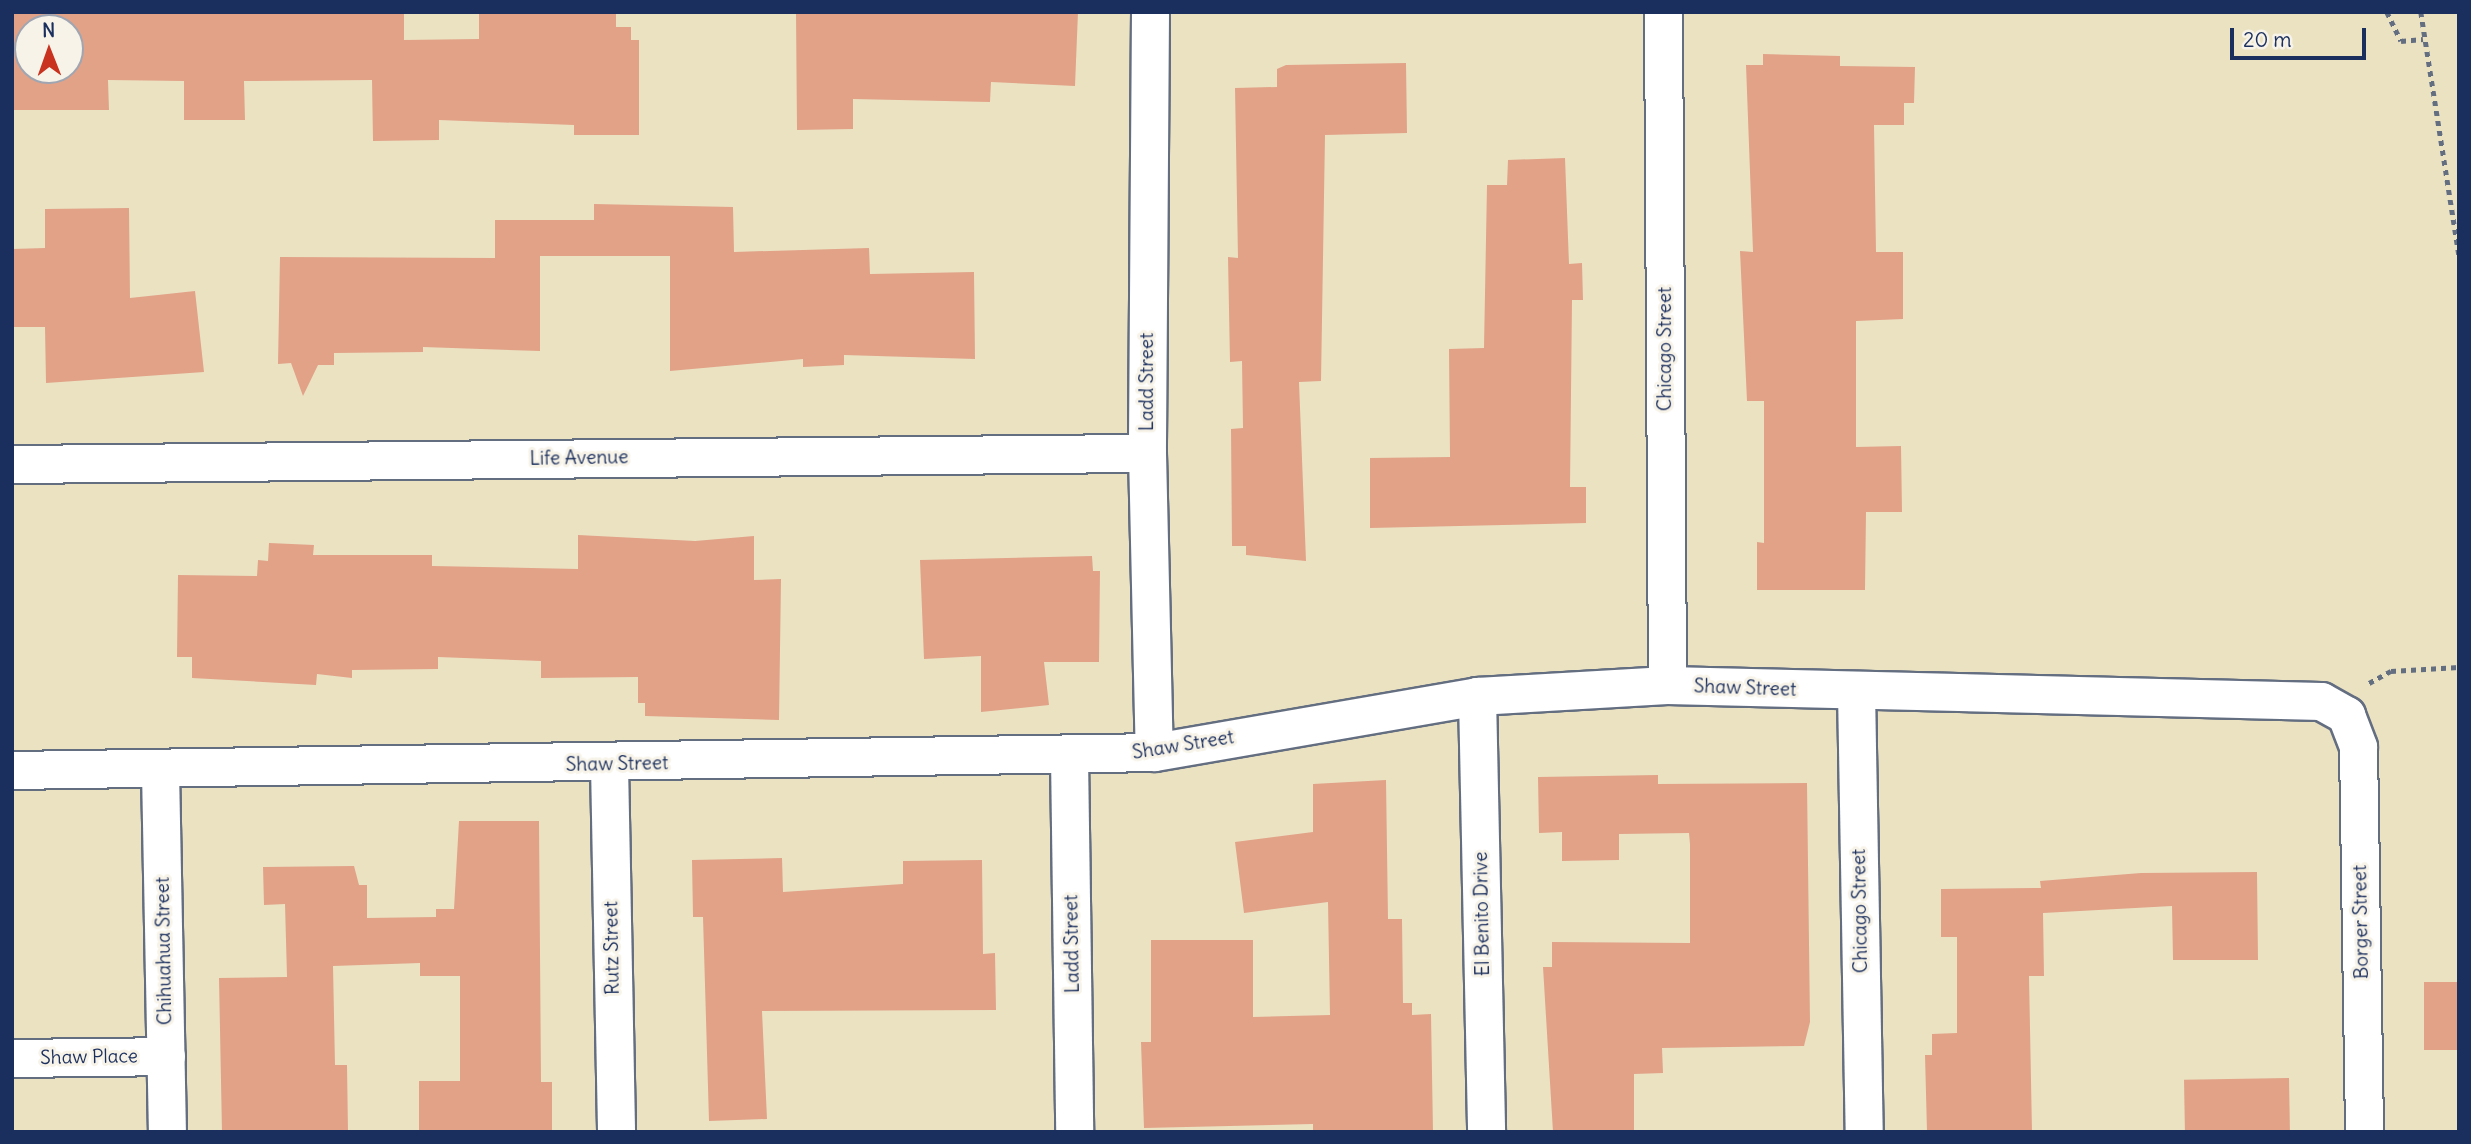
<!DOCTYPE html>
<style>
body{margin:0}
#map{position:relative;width:2471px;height:1144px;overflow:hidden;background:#ebe2c2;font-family:Delius,sans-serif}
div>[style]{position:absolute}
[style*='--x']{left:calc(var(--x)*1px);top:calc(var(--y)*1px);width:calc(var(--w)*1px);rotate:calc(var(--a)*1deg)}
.building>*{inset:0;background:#e1a288;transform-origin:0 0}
.path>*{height:4.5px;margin-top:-2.25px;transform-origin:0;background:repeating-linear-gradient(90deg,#646e81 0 5px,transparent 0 10px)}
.roads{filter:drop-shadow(2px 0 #646e81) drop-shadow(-2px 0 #646e81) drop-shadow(0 2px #646e81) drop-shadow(0 -2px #646e81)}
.street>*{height:37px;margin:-18.5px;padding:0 18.5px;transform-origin:18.5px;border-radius:18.5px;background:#fff}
span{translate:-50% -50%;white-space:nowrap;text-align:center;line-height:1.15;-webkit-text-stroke:6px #f7f3e8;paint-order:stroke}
.street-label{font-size:19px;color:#1b2f5e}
.frame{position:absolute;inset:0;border:14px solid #1b2f5e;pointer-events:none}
.north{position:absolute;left:14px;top:14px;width:70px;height:70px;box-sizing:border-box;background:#f7f3e8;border:2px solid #9fa5b1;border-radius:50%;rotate:359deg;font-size:19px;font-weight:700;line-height:28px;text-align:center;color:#1b2f5e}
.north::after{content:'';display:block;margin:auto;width:24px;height:32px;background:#c8321e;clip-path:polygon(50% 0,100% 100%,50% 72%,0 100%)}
.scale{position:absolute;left:2230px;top:28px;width:136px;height:32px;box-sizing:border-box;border:4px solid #1b2f5e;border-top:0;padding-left:9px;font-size:21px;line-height:24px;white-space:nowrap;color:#1b2f5e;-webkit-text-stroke:5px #f7f3e8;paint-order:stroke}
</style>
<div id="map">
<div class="building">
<div style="clip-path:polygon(evenodd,12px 12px,404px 12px,404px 40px,479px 39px,479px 12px,616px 12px,616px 27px,631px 27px,631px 40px,639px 40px,639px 135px,574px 135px,574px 125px,439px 120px,439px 140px,373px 141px,372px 80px,244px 81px,245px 120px,184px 120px,184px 81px,108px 80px,109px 110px,12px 110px,12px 12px,28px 28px,70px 28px,70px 70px,28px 70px,28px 28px)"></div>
<div style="clip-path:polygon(796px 12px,1078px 12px,1075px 86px,991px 82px,990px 102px,853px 99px,853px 129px,797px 130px)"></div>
<div style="clip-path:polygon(1763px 54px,1840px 56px,1840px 66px,1915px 67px,1914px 103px,1904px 103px,1904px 125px,1874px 125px,1876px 252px,1903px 252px,1903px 319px,1856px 321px,1856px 447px,1901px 446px,1902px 512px,1866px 512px,1865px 590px,1757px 590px,1757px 542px,1764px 543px,1764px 401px,1747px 401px,1740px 251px,1753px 252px,1746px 65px,1763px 65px)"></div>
<div style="clip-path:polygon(1406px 63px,1407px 133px,1325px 135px,1321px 381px,1299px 382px,1306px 561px,1246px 555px,1246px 546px,1232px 546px,1231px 429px,1243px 428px,1242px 361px,1230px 362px,1228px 257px,1238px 258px,1235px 88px,1277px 87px,1277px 69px,1286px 65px)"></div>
<div style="clip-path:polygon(1565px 158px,1569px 264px,1582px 263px,1583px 300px,1572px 300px,1570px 487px,1586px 487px,1586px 523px,1370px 528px,1370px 458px,1450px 457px,1449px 349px,1484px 348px,1487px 185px,1507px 185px,1508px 160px)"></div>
<div style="clip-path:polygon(594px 204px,733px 207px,734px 252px,869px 248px,870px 274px,974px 272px,975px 359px,844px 355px,844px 365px,803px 367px,803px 359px,670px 371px,670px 256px,540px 256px,540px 351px,423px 347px,423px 352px,334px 353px,334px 365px,318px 365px,303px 396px,291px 363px,278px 364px,280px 257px,495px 258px,495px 220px,594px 220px)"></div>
<div style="clip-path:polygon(129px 208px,130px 298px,195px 291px,204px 372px,46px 383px,45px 327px,12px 327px,12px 249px,45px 248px,45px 209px)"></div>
<div style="clip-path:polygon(578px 535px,695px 541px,754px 536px,754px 580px,781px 579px,779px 720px,645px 716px,645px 703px,638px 703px,638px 677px,541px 678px,541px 661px,438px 657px,438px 669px,352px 670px,352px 678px,317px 674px,316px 685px,192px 678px,192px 657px,177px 657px,178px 575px,257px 576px,258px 560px,268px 561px,269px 543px,314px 545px,313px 555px,432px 555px,432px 566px,578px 569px)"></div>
<div style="clip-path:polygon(1092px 556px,1093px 571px,1100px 571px,1099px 662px,1044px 662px,1049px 705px,981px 712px,981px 656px,924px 659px,920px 560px)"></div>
<div style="clip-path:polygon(1658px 775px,1658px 784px,1807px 783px,1810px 1022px,1804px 1046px,1662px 1048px,1663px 1073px,1634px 1074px,1634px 1132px,1553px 1132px,1543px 967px,1552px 967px,1552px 942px,1690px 943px,1690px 844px,1689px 833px,1619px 834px,1619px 860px,1562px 861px,1562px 832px,1539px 833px,1538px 777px)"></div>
<div style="clip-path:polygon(1386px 780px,1388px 919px,1402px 919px,1403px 1003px,1412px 1003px,1412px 1015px,1431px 1014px,1433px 1132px,1313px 1132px,1313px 1124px,1144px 1128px,1141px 1042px,1151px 1042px,1151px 940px,1253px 940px,1253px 1017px,1330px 1015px,1328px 902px,1244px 913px,1235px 842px,1313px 832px,1313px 784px)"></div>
<div style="clip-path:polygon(459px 821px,539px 821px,541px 1082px,552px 1082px,552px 1132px,419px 1132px,419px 1081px,460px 1081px,460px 976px,420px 976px,420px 963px,333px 966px,335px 1065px,347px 1065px,348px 1132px,222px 1132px,219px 978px,287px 977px,285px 904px,264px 905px,263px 867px,354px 866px,359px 885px,367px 885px,367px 918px,436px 917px,436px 909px,454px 909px)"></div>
<div style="clip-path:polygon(782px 858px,783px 892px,903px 884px,903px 861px,982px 860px,983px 954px,995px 953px,996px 1010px,762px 1011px,767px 1119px,709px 1121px,703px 917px,693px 917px,692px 860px)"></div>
<div style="clip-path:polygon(2257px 872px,2258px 960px,2173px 960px,2172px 906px,2043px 913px,2044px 976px,2029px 976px,2032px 1132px,1927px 1132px,1925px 1055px,1932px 1055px,1932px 1034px,1957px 1033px,1957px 937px,1941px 937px,1941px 889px,2041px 888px,2040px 881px,2141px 873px)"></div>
<div style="left:2424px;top:982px;width:35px;height:68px"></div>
<div style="left:2289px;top:1078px;width:54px;height:105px;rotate:89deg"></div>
</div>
<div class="path">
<div style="--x:2387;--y:12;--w:32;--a:64"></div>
<div style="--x:2401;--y:41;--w:22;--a:-5"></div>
<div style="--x:2421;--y:12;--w:247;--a:81.1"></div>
<div style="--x:2369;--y:683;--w:25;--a:-29"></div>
<div style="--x:2391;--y:671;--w:68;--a:-3.4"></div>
</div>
<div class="roads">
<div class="street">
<div style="--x:1150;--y:12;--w:441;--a:90.4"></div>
<div style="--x:1147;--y:453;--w:299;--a:88.7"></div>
<div style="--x:1663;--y:12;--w:673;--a:89.66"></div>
<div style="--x:12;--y:464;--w:1135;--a:-0.56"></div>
<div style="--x:1856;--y:690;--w:442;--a:89"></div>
<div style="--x:1477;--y:696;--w:436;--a:88.8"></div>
<div style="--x:1069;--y:756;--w:376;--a:89.2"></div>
<div style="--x:609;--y:764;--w:368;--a:88.9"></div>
<div style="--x:12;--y:770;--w:1142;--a:-0.9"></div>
<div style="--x:1154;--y:752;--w:328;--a:-9.8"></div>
<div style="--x:1477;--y:696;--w:190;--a:-3.3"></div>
<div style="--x:1667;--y:685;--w:654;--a:1.4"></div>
<div style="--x:2321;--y:701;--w:29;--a:29"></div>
<div style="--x:2346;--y:715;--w:34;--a:69"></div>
<div style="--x:2358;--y:747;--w:385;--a:89.1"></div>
<div style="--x:160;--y:770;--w:362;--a:88.9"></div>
<div style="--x:12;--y:1058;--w:154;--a:-0.7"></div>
</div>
</div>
<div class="street-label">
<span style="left:1665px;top:349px;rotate:-90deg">Chicago Street</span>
<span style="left:1147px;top:382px;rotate:-90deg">Ladd Street</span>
<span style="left:579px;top:458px;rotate:-1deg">Life Avenue</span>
<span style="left:1745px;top:688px;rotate:2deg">Shaw Street</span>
<span style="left:1183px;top:745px;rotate:-9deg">Shaw Street</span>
<span style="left:617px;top:764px;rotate:-1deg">Shaw Street</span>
<span style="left:1860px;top:911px;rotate:-91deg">Chicago Street</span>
<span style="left:1482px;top:914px;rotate:-91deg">El Benito Drive</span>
<span style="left:2361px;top:922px;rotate:-91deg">Borger Street</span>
<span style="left:1072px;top:944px;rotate:-91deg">Ladd Street</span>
<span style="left:612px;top:948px;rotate:-91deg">Rutz Street</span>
<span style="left:164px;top:951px;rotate:-91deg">Chihuahua Street</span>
<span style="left:89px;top:1057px;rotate:-1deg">Shaw Place</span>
</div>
<div class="frame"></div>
<div class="north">N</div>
<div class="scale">20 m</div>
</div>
